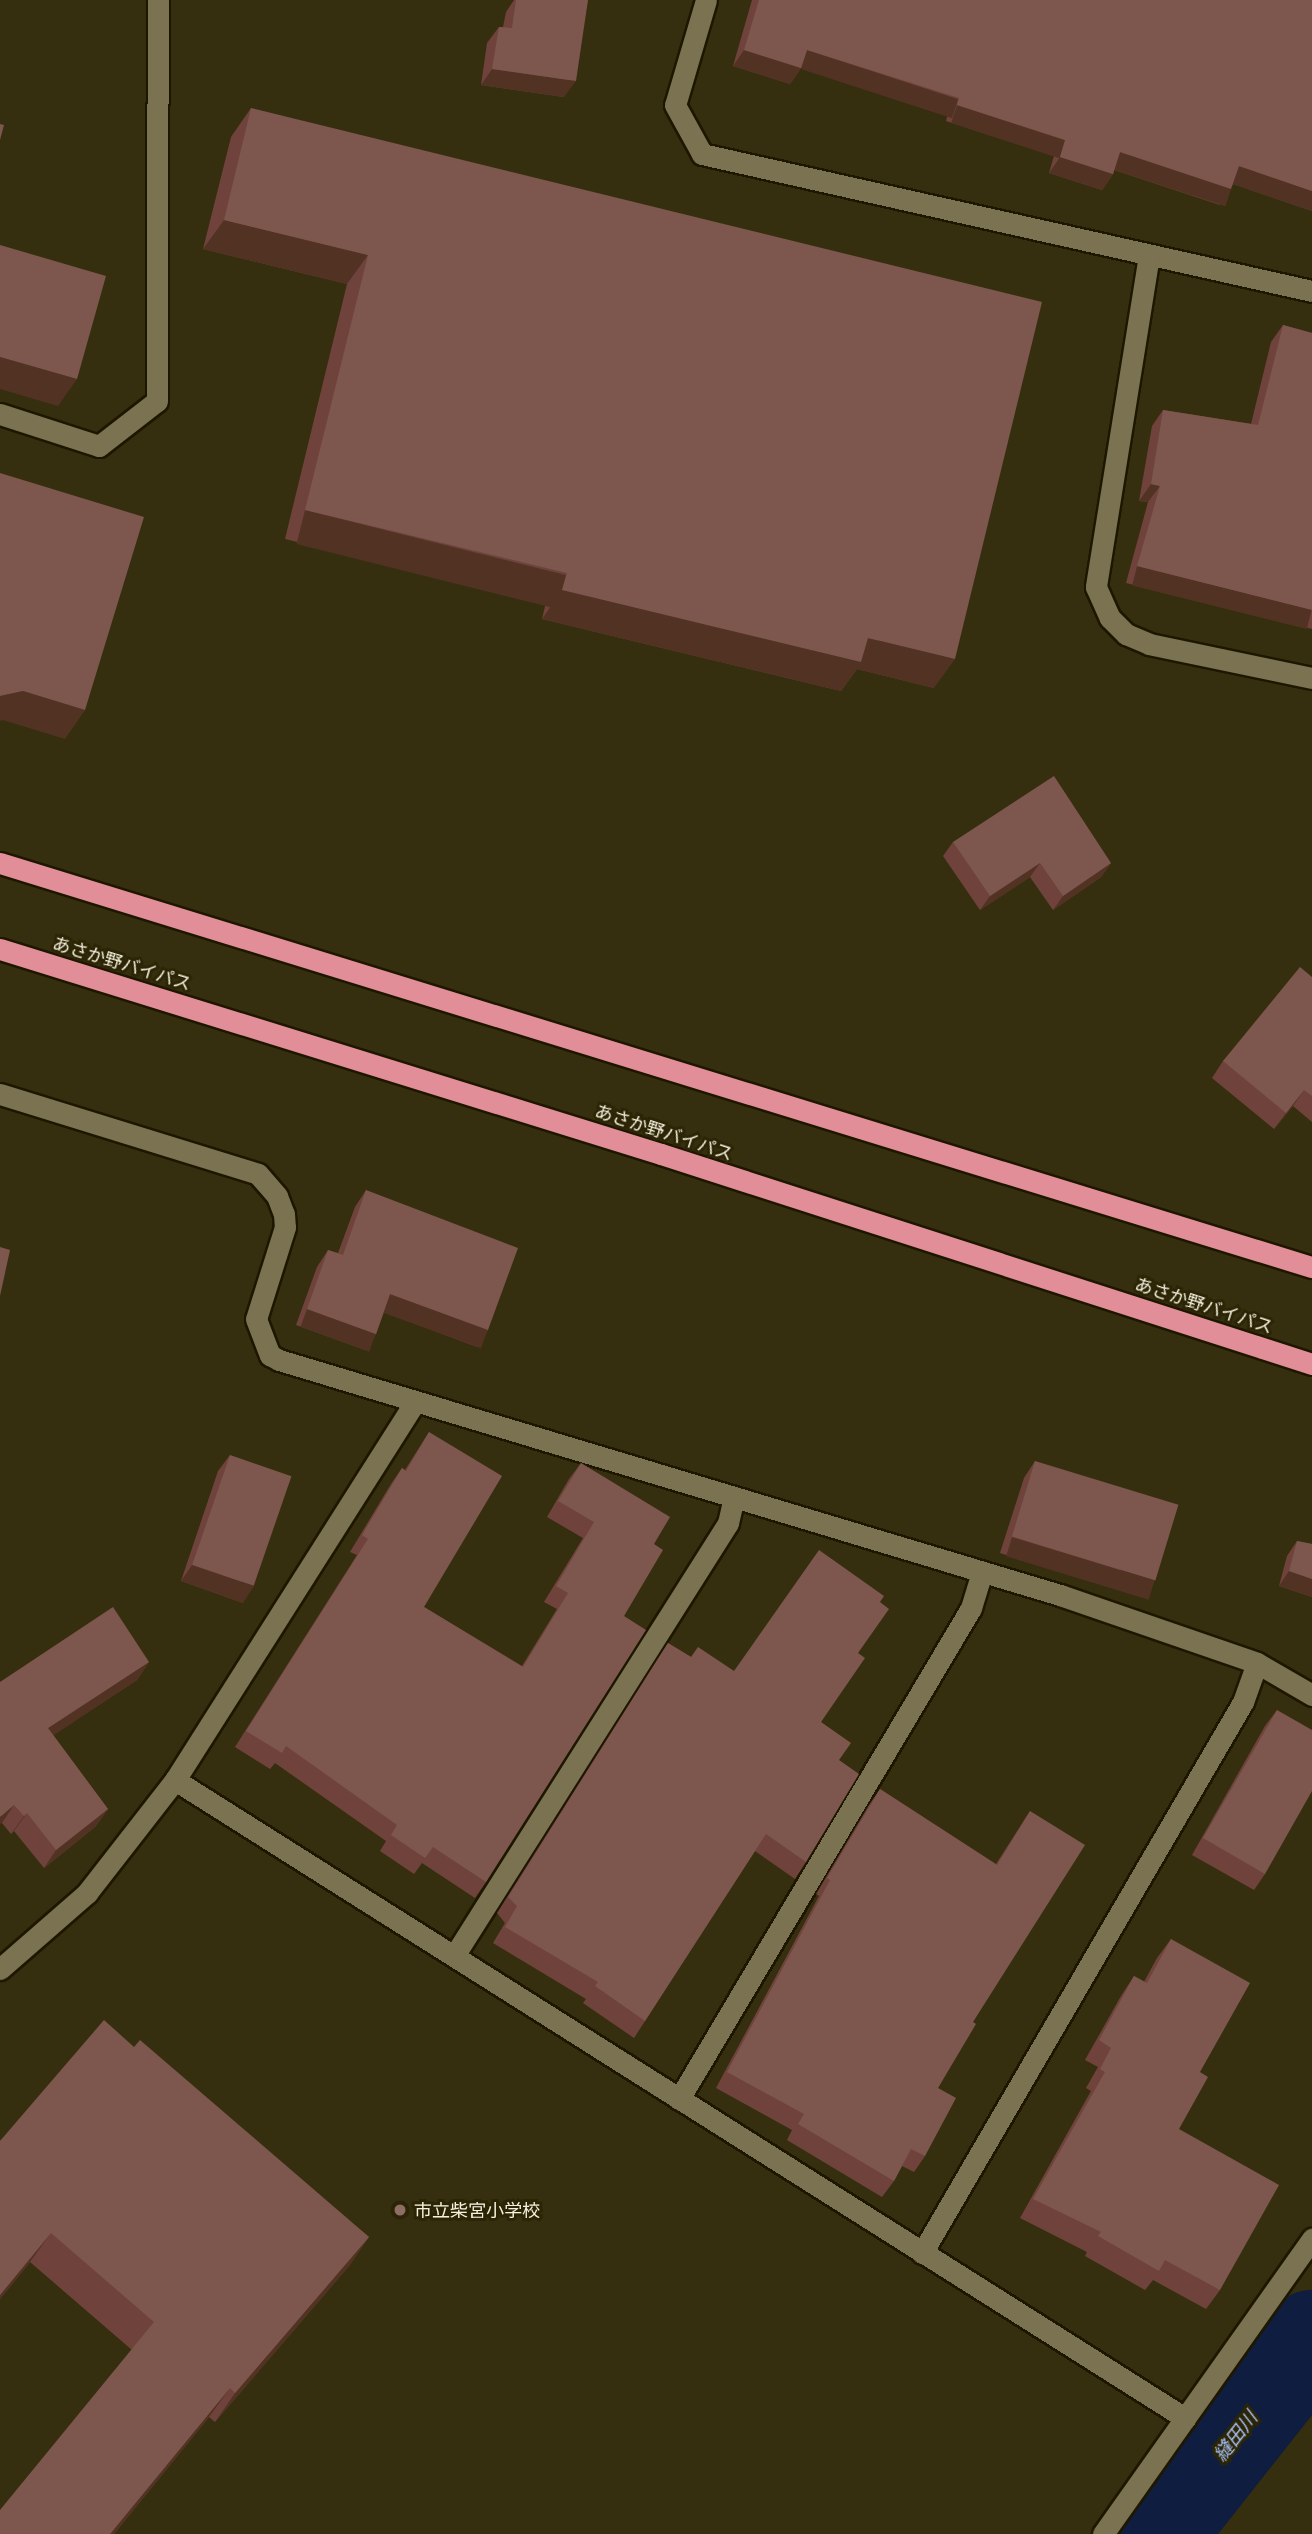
<!DOCTYPE html>
<meta charset="utf-8">
<style>
body{margin:0}
#map{position:relative;width:1312px;height:2534px;overflow:hidden;background:#362f0f;font-family:Literata,"Noto Sans JP",serif}
div>[style]{position:absolute}
[style*='--x']{left:calc(var(--x)*1px);top:calc(var(--y)*1px);width:calc(var(--w)*1px);rotate:calc(var(--a)*1deg)}
.river>*{height:96px;margin:-48px;padding:0 48px;transform-origin:48px;border-radius:48px;background:#0e1d40}
.roads{filter:drop-shadow(2px 0 #1e1700) drop-shadow(-2px 0 #1e1700) drop-shadow(0 2px #1e1700) drop-shadow(0 -2px #1e1700)}
.minor>*{height:21px;margin:-10.5px;padding:0 10.5px;transform-origin:10.5px;border-radius:10.5px;background:#7a7251}
.highway>*{height:21px;margin:-10.5px;padding:0 10.5px;transform-origin:10.5px;border-radius:10.5px;background:#e28e99}
.wall>*{inset:0;background:#6f433c}
.shaded-wall>*{inset:0;background:#523323;transform-origin:0 0}
.building>*{inset:0;background:#7d564e;transform-origin:0 0}
.dots>*{width:19px;height:19px;translate:-50% -50%;box-sizing:border-box;border:4px solid #2c2505;border-radius:50%}
span{translate:-50% -50%;white-space:nowrap;text-align:center;line-height:1.15;-webkit-text-stroke:6px #2c2505;paint-order:stroke}
.street-label{font-size:18px;color:#f5f1df}
.poi-label{font-size:18px;color:#f5f1df}
.left{translate:0 -50%;text-align:left}
.water-label{font-size:19px;color:#a5bff3;font-style:italic}
</style>
<div id="map">
<div class="river">
<div style="--x:1157;--y:2534;--w:250;--a:-51.7"></div>
</div>
<div class="roads">
<div class="minor">
<div style="--x:706;--y:0;--w:109;--a:106.4"></div>
<div style="--x:675;--y:105;--w:56;--a:61.1"></div>
<div style="--x:702;--y:154;--w:625;--a:12.66"></div>
<div style="--x:1149;--y:255;--w:336;--a:99.1"></div>
<div style="--x:1096;--y:587;--w:34;--a:66"></div>
<div style="--x:1110;--y:618;--w:23;--a:45"></div>
<div style="--x:1126;--y:634;--w:25;--a:23"></div>
<div style="--x:1149;--y:644;--w:167;--a:11.8"></div>
<div style="--x:0;--y:414;--w:104;--a:17.9"></div>
<div style="--x:99;--y:446;--w:73;--a:-37.8"></div>
<div style="--x:157;--y:401;--w:401;--a:-89.9"></div>
<div style="--x:0;--y:1094;--w:270;--a:17.2"></div>
<div style="--x:258;--y:1174;--w:29;--a:49"></div>
<div style="--x:277;--y:1196;--w:19;--a:69"></div>
<div style="--x:284;--y:1214;--w:13;--a:86"></div>
<div style="--x:285;--y:1227;--w:96;--a:107.5"></div>
<div style="--x:256;--y:1319;--w:39;--a:69"></div>
<div style="--x:270;--y:1355;--w:10;--a:29"></div>
<div style="--x:279;--y:1360;--w:816;--a:16.75"></div>
<div style="--x:1060;--y:1595;--w:208;--a:19"></div>
<div style="--x:1257;--y:1663;--w:64;--a:30.2"></div>
<div style="--x:175;--y:1780;--w:1195;--a:32.28"></div>
<div style="--x:454;--y:1956;--w:512;--a:-57.67"></div>
<div style="--x:728;--y:1523;--w:26;--a:-77"></div>
<div style="--x:0;--y:1969;--w:116;--a:-41.1"></div>
<div style="--x:87;--y:1893;--w:143;--a:-52.1"></div>
<div style="--x:175;--y:1780;--w:446;--a:-57.6"></div>
<div style="--x:679;--y:2099;--w:571;--a:-59.26"></div>
<div style="--x:971;--y:1608;--w:38;--a:-73"></div>
<div style="--x:922;--y:2253;--w:638;--a:-59.78"></div>
<div style="--x:1243;--y:1702;--w:41;--a:-70.3"></div>
<div style="--x:1103;--y:2534;--w:362;--a:-54.7"></div>
</div>
<div class="highway">
<div style="--x:0;--y:863;--w:1373;--a:17.12"></div>
<div style="--x:0;--y:949;--w:692;--a:17.23"></div>
<div style="--x:661;--y:1154;--w:684;--a:17.88"></div>
</div>
</div>
<div class="wall">
<div style="clip-path:polygon(514px 0,588px 0,564px 97px,481px 85px,487px 43px,499px 27px,503px 27px,506px 12px)"></div>
<div style="clip-path:polygon(752px 0,1312px 0,1312px 211px,1233px 184px,1220px 205px,1114px 170px,1113px 174px,1102px 190px,1049px 173px,1054px 156px,946px 121px,948px 114px,801px 68px,790px 84px,733px 66px)"></div>
<div style="clip-path:polygon(251px 108px,934px 688px,857px 669px,841px 691px,542px 619px,546px 602px,285px 539px,347px 284px,203px 249px,231px 137px)"></div>
<div style="clip-path:polygon(1283px 325px,1312px 333px,1312px 629px,1126px 583px,1148px 502px,1139px 501px,1152px 426px,1163px 410px,1251px 424px,1271px 342px)"></div>
<div style="clip-path:polygon(953px 842px,1111px 863px,1101px 877px,1053px 910px,1030px 877px,980px 910px,943px 856px)"></div>
<div style="clip-path:polygon(1312px 977px,1312px 1122px,1293px 1106px,1274px 1129px,1212px 1078px,1223px 1061px)"></div>
<div style="clip-path:polygon(366px 1190px,488px 1330px,477px 1347px,384px 1312px,376px 1334px,365px 1350px,296px 1325px,317px 1267px,328px 1250px,338px 1253px,355px 1207px)"></div>
<div style="clip-path:polygon(429px 1432px,424px 1607px,522px 1666px,557px 1609px,544px 1602px,583px 1538px,547px 1517px,569px 1479px,581px 1463px,654px 1544px,624px 1616px,486px 1882px,475px 1898px,422px 1863px,414px 1874px,380px 1851px,386px 1841px,275px 1763px,270px 1769px,235px 1747px,357px 1555px,350px 1552px,391px 1484px,402px 1468px,405px 1470px)"></div>
<div style="clip-path:polygon(230px 1455px,243px 1603px,181px 1581px,218px 1471px)"></div>
<div style="clip-path:polygon(1035px 1461px,1142px 1597px,1000px 1553px,1024px 1478px)"></div>
<div style="clip-path:polygon(1297px 1541px,1312px 1544px,1312px 1597px,1279px 1586px,1287px 1556px)"></div>
<div style="clip-path:polygon(880px 1602px,858px 1653px,821px 1722px,839px 1760px,806px 1862px,795px 1879px,755px 1851px,634px 2038px,583px 2003px,586px 1999px,493px 1943px,505px 1923px,497px 1913px,657px 1660px,668px 1643px,691px 1657px,734px 1671px)"></div>
<div style="clip-path:polygon(149px 1662px,137px 1680px,53px 1735px,108px 1809px,95px 1827px,44px 1868px,14px 1831px,11px 1834px,2px 1823px,0 1682px)"></div>
<div style="clip-path:polygon(1277px 1710px,1265px 1874px,1254px 1890px,1192px 1855px,1265px 1726px)"></div>
<div style="clip-path:polygon(880px 1789px,996px 1864px,1030px 1811px,973px 2022px,938px 2088px,925px 2156px,914px 2172px,902px 2166px,894px 2181px,882px 2197px,787px 2140px,792px 2130px,716px 2088px,819px 1896px,816px 1894px,869px 1805px)"></div>
<div style="clip-path:polygon(1171px 1939px,1200px 2072px,1179px 2129px,1220px 2290px,1206px 2309px,1153px 2280px,1145px 2290px,1085px 2256px,1087px 2252px,1020px 2218px,1091px 2091px,1086px 2088px,1098px 2067px,1085px 2060px,1121px 1996px,1134px 1976px,1144px 1982px,1157px 1958px)"></div>
<div style="clip-path:polygon(134px 2047px,369px 2237px,349px 2266px,215px 2422px,209px 2417px,114px 2534px,0 2534px,132px 2350px,30px 2262px,0 2299px,0 2141px)"></div>
</div>
<div class="shaded-wall">
<div style="clip-path:polygon(744px 50px,801px 68px,790px 84px,733px 66px)"></div>
<div style="left:807px;top:50px;width:159px;height:20px;rotate:18deg"></div>
<div style="clip-path:polygon(492px 69px,576px 81px,564px 97px,481px 85px)"></div>
<div style="left:957px;top:105px;width:114px;height:19px;rotate:18deg"></div>
<div style="left:1120px;top:152px;width:117px;height:19px;rotate:18deg"></div>
<div style="clip-path:polygon(1060px 157px,1113px 174px,1102px 190px,1049px 173px)"></div>
<div style="clip-path:polygon(1239px 166px,1312px 191px,1312px 211px,1227px 182px)"></div>
<div style="clip-path:polygon(224px 220px,368px 255px,347px 284px,203px 249px)"></div>
<div style="clip-path:polygon(0 357px,77px 379px,58px 406px,0 389px)"></div>
<div style="clip-path:polygon(1151px 484px,1160px 486px,1148px 502px,1139px 501px)"></div>
<div style="left:305px;top:510px;width:269px;height:35px;rotate:14deg"></div>
<div style="left:1137px;top:566px;width:180px;height:20px;rotate:14deg"></div>
<div style="clip-path:polygon(562px 590px,868px 638px,955px 659px,934px 688px,857px 669px,841px 691px,542px 619px)"></div>
<div style="clip-path:polygon(23px 691px,85px 710px,65px 739px,3px 720px,0 721px,0 696px)"></div>
<div style="clip-path:polygon(1040px 863px,1030px 877px,980px 910px,990px 896px)"></div>
<div style="clip-path:polygon(1111px 863px,1101px 877px,1053px 910px,1063px 896px)"></div>
<div style="clip-path:polygon(1304px 1090px,1293px 1106px,1274px 1129px,1286px 1113px)"></div>
<div style="left:390px;top:1294px;width:104px;height:20px;rotate:20deg"></div>
<div style="left:307px;top:1309px;width:73px;height:19px;rotate:20deg"></div>
<div style="left:1012px;top:1537px;width:149px;height:20px;rotate:17deg"></div>
<div style="clip-path:polygon(192px 1565px,254px 1586px,243px 1603px,181px 1581px)"></div>
<div style="clip-path:polygon(1289px 1571px,1312px 1579px,1312px 1597px,1279px 1586px)"></div>
<div style="clip-path:polygon(149px 1662px,137px 1680px,36px 1747px,48px 1728px)"></div>
<div style="clip-path:polygon(14px 1805px,2px 1823px,0 1824px,0 1817px)"></div>
<div style="clip-path:polygon(108px 1809px,95px 1827px,44px 1868px,56px 1850px)"></div>
<div style="clip-path:polygon(27px 1813px,14px 1831px,11px 1834px,24px 1816px)"></div>
<div style="clip-path:polygon(51px 2233px,30px 2262px,0 2299px,0 2295px)"></div>
<div style="clip-path:polygon(369px 2237px,349px 2266px,215px 2422px,235px 2393px)"></div>
<div style="clip-path:polygon(230px 2388px,209px 2417px,114px 2534px,110px 2534px)"></div>
</div>
<div class="building">
<div style="clip-path:polygon(516px 0,588px 0,576px 81px,492px 69px,499px 27px,512px 28px)"></div>
<div style="clip-path:polygon(759px 0,1312px 0,1312px 191px,1239px 166px,1231px 189px,1120px 152px,1113px 174px,1060px 157px,1065px 140px,957px 105px,959px 98px,807px 50px,801px 68px,744px 50px)"></div>
<div style="clip-path:polygon(251px 108px,1042px 302px,955px 659px,868px 638px,861px 662px,562px 590px,567px 573px,305px 510px,368px 255px,224px 220px)"></div>
<div style="clip-path:polygon(0 124px,4px 125px,0 140px)"></div>
<div style="clip-path:polygon(0 245px,106px 276px,77px 379px,0 357px)"></div>
<div style="clip-path:polygon(1283px 325px,1312px 333px,1312px 610px,1137px 566px,1160px 486px,1151px 484px,1163px 410px,1258px 425px)"></div>
<div style="clip-path:polygon(0 473px,144px 517px,85px 710px,23px 691px,0 696px)"></div>
<div style="clip-path:polygon(1054px 776px,1111px 863px,1063px 896px,1040px 863px,990px 896px,953px 842px)"></div>
<div style="clip-path:polygon(1300px 967px,1312px 977px,1312px 1096px,1304px 1090px,1286px 1113px,1223px 1061px)"></div>
<div style="clip-path:polygon(366px 1190px,518px 1248px,488px 1330px,390px 1294px,376px 1334px,307px 1309px,328px 1250px,343px 1255px)"></div>
<div style="clip-path:polygon(0 1247px,10px 1250px,0 1296px)"></div>
<div style="clip-path:polygon(429px 1432px,502px 1476px,424px 1607px,523px 1667px,568px 1593px,556px 1586px,594px 1522px,558px 1501px,581px 1463px,670px 1517px,654px 1544px,663px 1550px,624px 1616px,646px 1630px,486px 1882px,433px 1847px,425px 1858px,391px 1835px,397px 1825px,286px 1746px,282px 1753px,246px 1731px,368px 1539px,362px 1535px,402px 1468px,406px 1471px)"></div>
<div style="left:230px;top:1455px;width:65px;height:116px;rotate:19deg"></div>
<div style="left:1035px;top:1461px;width:150px;height:79px;rotate:17deg"></div>
<div style="clip-path:polygon(1297px 1541px,1312px 1544px,1312px 1579px,1289px 1571px)"></div>
<div style="clip-path:polygon(819px 1550px,884px 1596px,880px 1602px,889px 1609px,858px 1653px,865px 1658px,821px 1722px,851px 1743px,839px 1760px,859px 1774px,806px 1862px,766px 1834px,645px 2021px,595px 1986px,598px 1982px,505px 1927px,517px 1906px,508px 1897px,668px 1643px,691px 1657px,698px 1647px,734px 1671px)"></div>
<div style="clip-path:polygon(113px 1607px,149px 1662px,48px 1728px,108px 1809px,56px 1850px,27px 1813px,24px 1816px,14px 1805px,0 1817px,0 1682px)"></div>
<div style="clip-path:polygon(1277px 1710px,1312px 1730px,1312px 1791px,1265px 1874px,1203px 1838px)"></div>
<div style="clip-path:polygon(880px 1789px,997px 1865px,1030px 1811px,1085px 1845px,973px 2022px,976px 2024px,938px 2088px,956px 2098px,925px 2156px,911px 2149px,894px 2181px,798px 2124px,804px 2114px,727px 2072px,830px 1880px,827px 1878px)"></div>
<div style="clip-path:polygon(1171px 1939px,1250px 1983px,1200px 2072px,1208px 2077px,1179px 2129px,1279px 2185px,1220px 2290px,1165px 2260px,1159px 2271px,1098px 2236px,1101px 2232px,1033px 2199px,1105px 2072px,1100px 2069px,1111px 2048px,1099px 2040px,1134px 1976px,1147px 1983px)"></div>
<div style="clip-path:polygon(104px 2020px,134px 2047px,140px 2040px,369px 2237px,235px 2393px,230px 2388px,110px 2534px,0 2534px,0 2510px,154px 2322px,51px 2233px,0 2295px,0 2141px)"></div>
</div>
<div class="dots">
<div style="left:400px;top:2210px;background:#8d6e63"></div>
</div>
<div class="street-label">
<span style="left:122px;top:963px;rotate:17deg">あさか野バイパス</span>
<span style="left:664px;top:1132px;rotate:18deg">あさか野バイパス</span>
<span style="left:1204px;top:1305px;rotate:18deg">あさか野バイパス</span>
</div>
<div class="poi-label">
<span class="left" style="left:414px;top:2210px">市立柴宮小学校</span>
</div>
<div class="water-label">
<span style="left:1235px;top:2436px;rotate:-52deg">縫田川</span>
</div>
</div>
